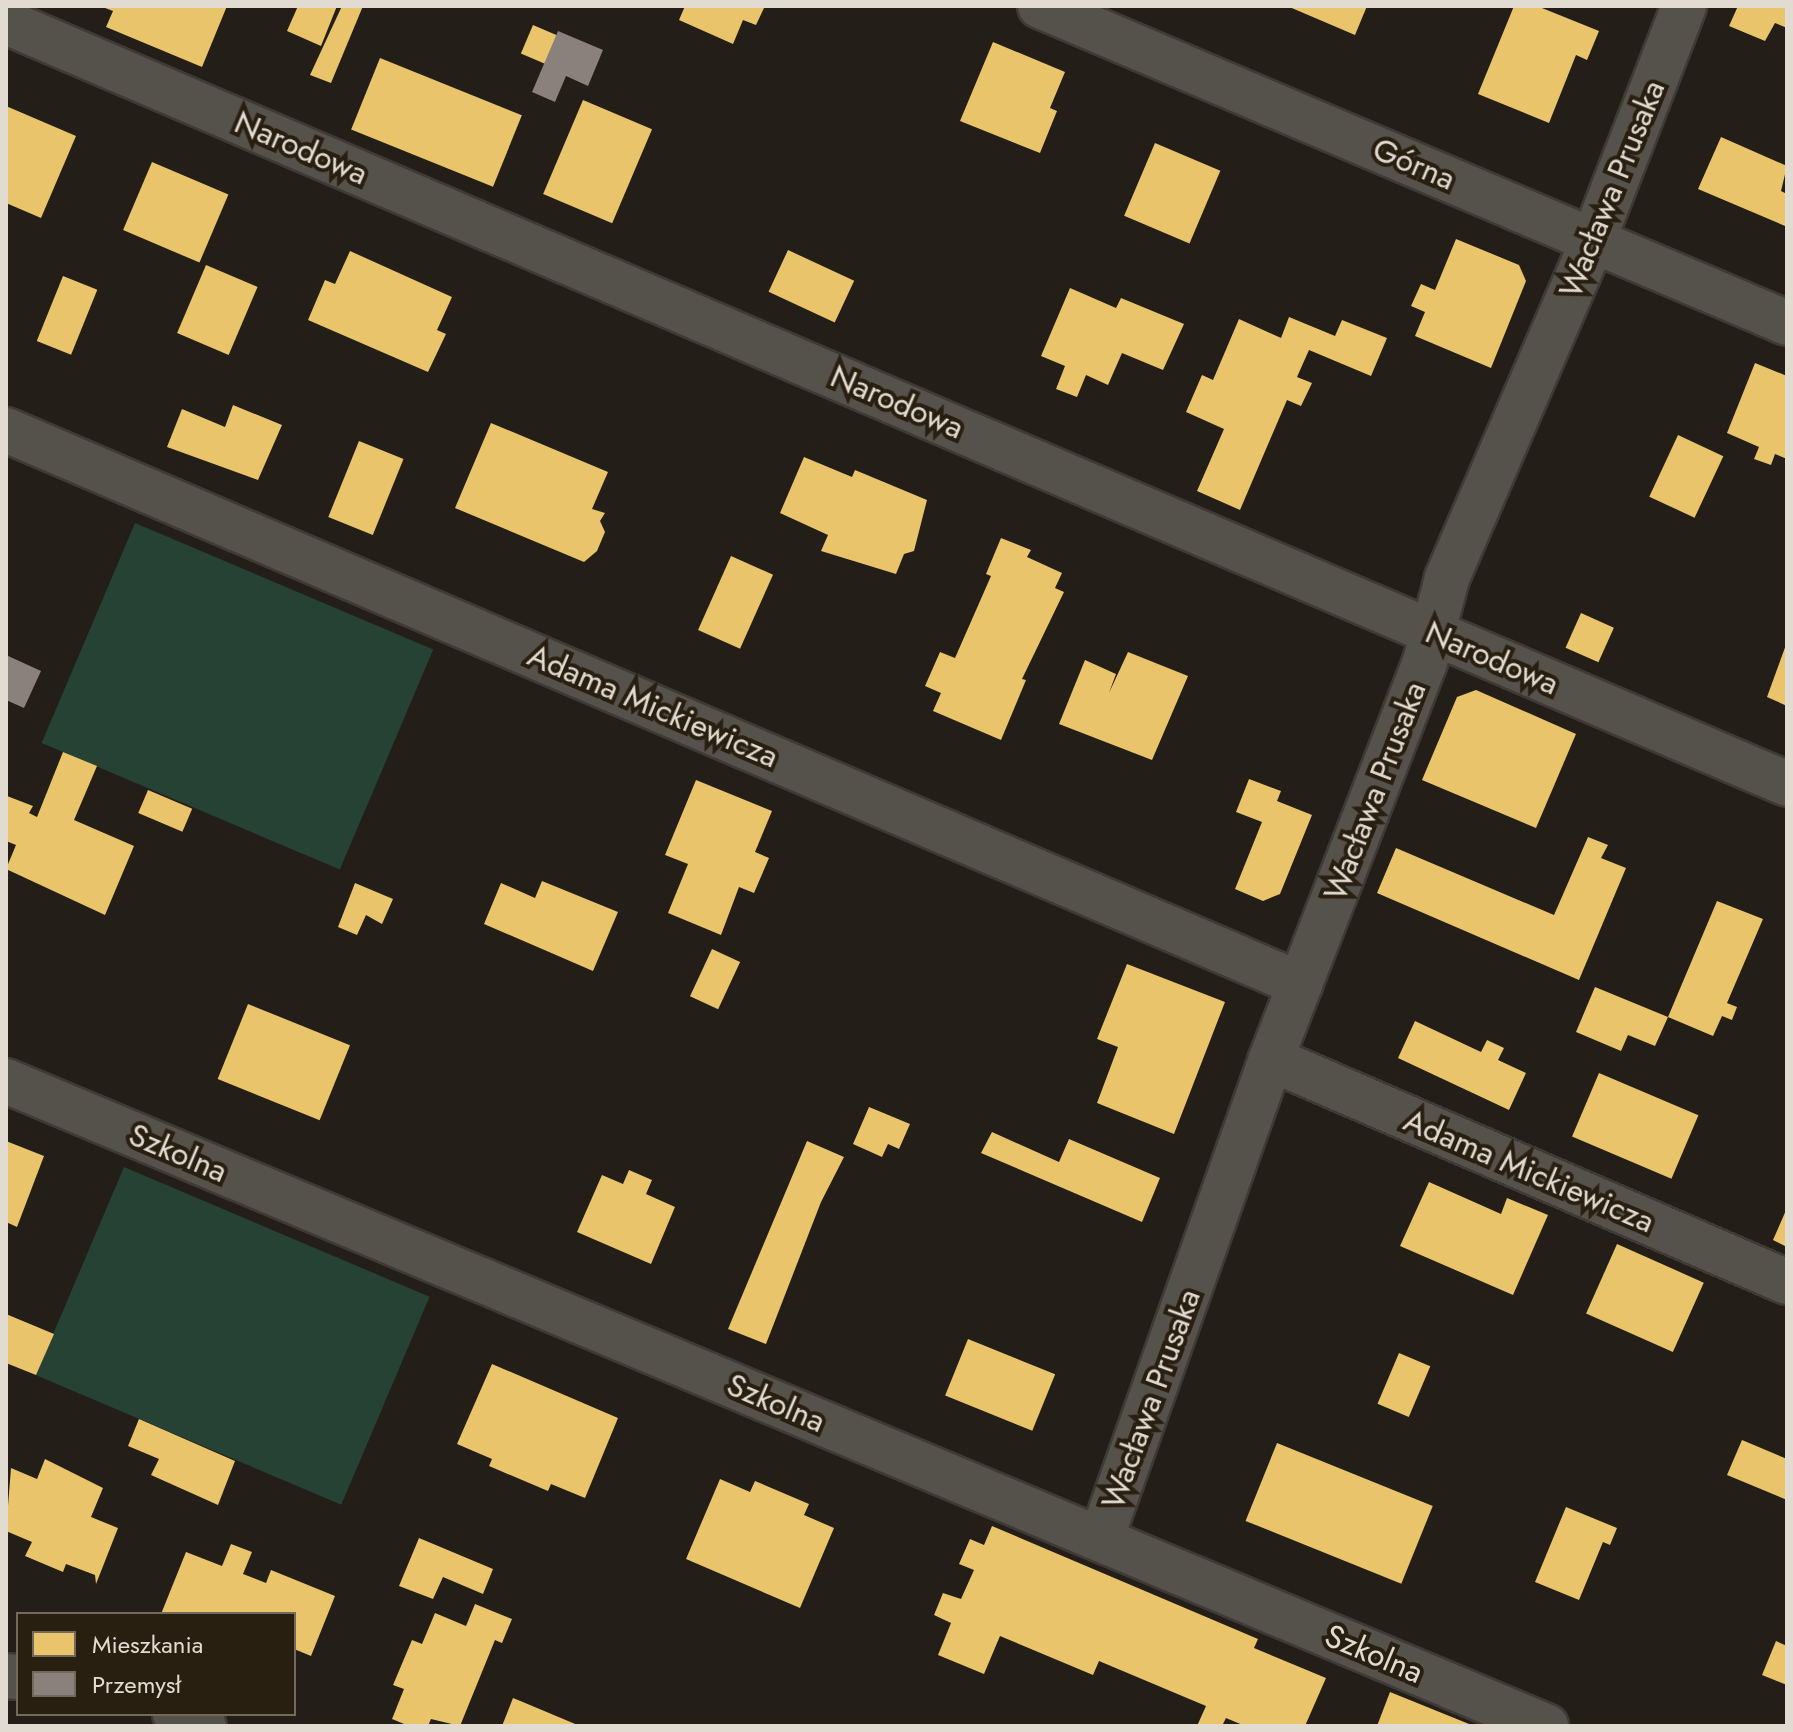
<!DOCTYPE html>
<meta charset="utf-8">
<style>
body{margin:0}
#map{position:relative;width:1793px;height:1732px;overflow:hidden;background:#231e17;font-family:Jost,sans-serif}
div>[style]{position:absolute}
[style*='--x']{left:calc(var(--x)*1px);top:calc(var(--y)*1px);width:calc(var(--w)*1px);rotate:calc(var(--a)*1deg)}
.green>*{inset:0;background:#254234;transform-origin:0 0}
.homes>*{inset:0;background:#e9c46a;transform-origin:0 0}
.industry>*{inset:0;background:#8a817c}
.roads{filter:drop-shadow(2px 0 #3f3a35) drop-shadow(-2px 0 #3f3a35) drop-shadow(0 2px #3f3a35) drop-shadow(0 -2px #3f3a35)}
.minor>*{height:44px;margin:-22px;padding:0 22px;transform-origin:22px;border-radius:22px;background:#55514b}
span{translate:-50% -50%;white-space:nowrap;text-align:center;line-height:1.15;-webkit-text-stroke:8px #291f11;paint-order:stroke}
.street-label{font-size:32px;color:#e2dbd2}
.frame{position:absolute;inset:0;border:8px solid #e2dbd2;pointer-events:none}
.legend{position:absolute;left:16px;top:1612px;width:280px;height:104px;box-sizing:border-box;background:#291f11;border:2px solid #736a5e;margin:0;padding:10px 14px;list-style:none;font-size:24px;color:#e2dbd2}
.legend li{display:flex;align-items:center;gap:16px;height:40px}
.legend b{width:40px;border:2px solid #736a5e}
</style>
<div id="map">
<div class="green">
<div style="left:135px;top:523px;width:324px;height:239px;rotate:23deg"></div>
<div style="left:124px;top:1167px;width:332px;height:226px;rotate:23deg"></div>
</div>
<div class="homes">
<div style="clip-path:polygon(100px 6px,227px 6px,202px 67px,106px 27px,113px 11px)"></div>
<div style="clip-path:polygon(298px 6px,337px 6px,321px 46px,287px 31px)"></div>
<div style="clip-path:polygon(342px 6px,363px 6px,331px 83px,310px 75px)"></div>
<div style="clip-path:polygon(685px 6px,759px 6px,764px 8px,756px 25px,743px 20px,733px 44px,679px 20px)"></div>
<div style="clip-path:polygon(1287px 6px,1367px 6px,1355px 35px)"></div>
<div style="clip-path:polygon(1514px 6px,1537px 6px,1599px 31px,1587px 60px,1576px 55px,1549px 123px,1478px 94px)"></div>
<div style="clip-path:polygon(1738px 6px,1787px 6px,1787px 28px,1775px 23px,1765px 41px,1729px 26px)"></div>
<div style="left:533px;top:25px;width:26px;height:31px;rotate:23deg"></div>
<div style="clip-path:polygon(993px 42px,1065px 72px,1050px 108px,1057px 111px,1040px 153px,960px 121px)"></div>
<div style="left:380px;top:58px;width:153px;height:77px;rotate:22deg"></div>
<div style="left:583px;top:100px;width:75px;height:102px;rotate:23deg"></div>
<div style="clip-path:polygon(6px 106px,76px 136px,41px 218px,6px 203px)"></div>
<div style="clip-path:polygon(1721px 137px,1787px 166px,1781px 191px,1787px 194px,1785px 226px,1698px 189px)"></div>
<div style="left:1155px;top:143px;width:71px;height:79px;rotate:23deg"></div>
<div style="left:152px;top:162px;width:83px;height:74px;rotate:23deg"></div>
<div style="clip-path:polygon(1456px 239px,1519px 265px,1526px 281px,1491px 368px,1415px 336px,1425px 312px,1411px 306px,1421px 284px,1435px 290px)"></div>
<div style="left:788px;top:250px;width:73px;height:46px;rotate:25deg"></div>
<div style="clip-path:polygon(350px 251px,452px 297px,437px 330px,446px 334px,428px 372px,308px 320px,325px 280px,335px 284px)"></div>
<div style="left:206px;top:265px;width:56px;height:74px;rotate:23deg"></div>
<div style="left:63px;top:276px;width:37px;height:70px;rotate:22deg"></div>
<div style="clip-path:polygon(1070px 288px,1116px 308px,1121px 298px,1184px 324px,1163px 370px,1122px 353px,1108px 385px,1086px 375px,1077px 397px,1056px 389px,1065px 366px,1041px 356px)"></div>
<div style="clip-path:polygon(1289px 317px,1335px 336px,1342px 320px,1387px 338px,1371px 376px,1309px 350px,1297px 377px,1312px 383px,1301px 406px,1287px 400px,1240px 510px,1197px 491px,1224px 429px,1186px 412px,1202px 375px,1213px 380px,1239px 319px,1281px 338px)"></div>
<div style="clip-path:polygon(1755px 363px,1787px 376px,1787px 459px,1775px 454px,1771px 465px,1754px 459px,1759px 447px,1727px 433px)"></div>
<div style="clip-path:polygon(233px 405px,282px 425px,258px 480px,167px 447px,182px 409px,225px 427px)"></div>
<div style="clip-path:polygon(491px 423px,608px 472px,592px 509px,605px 513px,600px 521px,605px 532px,597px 551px,584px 562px,455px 508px)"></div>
<div style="left:1678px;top:435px;width:50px;height:68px;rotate:25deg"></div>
<div style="left:359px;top:441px;width:48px;height:82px;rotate:22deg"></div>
<div style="clip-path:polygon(804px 457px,852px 477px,855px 470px,927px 500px,914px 551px,904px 554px,896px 574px,821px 551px,828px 535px,780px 513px)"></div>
<div style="clip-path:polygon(1001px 538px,1031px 550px,1027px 557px,1062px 573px,1055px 588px,1064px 592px,1022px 679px,1026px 680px,1001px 740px,933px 711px,941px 693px,925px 686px,940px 652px,955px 658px,991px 576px,986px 574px)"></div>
<div style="left:731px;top:556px;width:46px;height:81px;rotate:24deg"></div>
<div style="left:1581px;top:613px;width:36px;height:38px;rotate:24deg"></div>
<div style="clip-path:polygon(1787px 642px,1787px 706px,1767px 697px)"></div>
<div style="clip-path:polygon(1128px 652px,1188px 676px,1152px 760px,1059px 724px,1085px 660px,1116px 674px,1109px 693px)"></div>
<div style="clip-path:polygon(1476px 690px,1576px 734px,1536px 828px,1422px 780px,1457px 697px)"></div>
<div style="clip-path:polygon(63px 752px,97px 766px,74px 820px,134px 846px,105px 915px,6px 869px,16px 845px,6px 841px,7px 796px,33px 806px,29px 813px,37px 817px)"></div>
<div style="clip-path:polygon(1249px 779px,1281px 791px,1277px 801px,1312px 815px,1280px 894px,1263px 901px,1235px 889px,1262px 822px,1236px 812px)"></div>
<div style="clip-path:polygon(696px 780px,772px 811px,755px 852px,769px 858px,754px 893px,739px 887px,721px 935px,668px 913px,688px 864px,665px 855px)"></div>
<div style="left:148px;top:790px;width:48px;height:25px;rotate:23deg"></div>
<div style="clip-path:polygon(1588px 837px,1608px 845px,1601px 858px,1626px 868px,1579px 980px,1377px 893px,1396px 848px,1554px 915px)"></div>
<div style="clip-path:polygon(542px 881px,618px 912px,593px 971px,484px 924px,501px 883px,535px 898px)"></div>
<div style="clip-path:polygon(355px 883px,393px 899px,382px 924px,366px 915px,357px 935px,338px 927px)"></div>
<div style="clip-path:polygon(1717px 901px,1763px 919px,1727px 1003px,1737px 1007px,1732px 1020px,1722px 1016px,1713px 1036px,1668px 1017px)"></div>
<div style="left:712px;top:949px;width:31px;height:52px;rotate:25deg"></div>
<div style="clip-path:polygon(1127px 964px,1225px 1002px,1174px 1134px,1097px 1103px,1118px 1047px,1097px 1039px)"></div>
<div style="clip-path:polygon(1595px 987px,1668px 1017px,1655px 1046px,1628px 1035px,1621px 1051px,1576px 1032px)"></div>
<div style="left:248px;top:1004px;width:110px;height:81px;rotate:22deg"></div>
<div style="clip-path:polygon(1415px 1021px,1481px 1052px,1487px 1040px,1504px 1048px,1498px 1060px,1526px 1073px,1509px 1110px,1398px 1058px)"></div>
<div style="left:1599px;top:1073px;width:108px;height:69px;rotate:23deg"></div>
<div style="clip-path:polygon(869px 1107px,910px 1124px,899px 1149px,888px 1144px,882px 1157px,853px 1144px)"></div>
<div style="clip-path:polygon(992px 1132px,1059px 1162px,1069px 1139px,1160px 1178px,1142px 1222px,981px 1153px)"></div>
<div style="clip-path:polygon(6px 1141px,44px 1156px,17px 1227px,6px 1222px)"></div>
<div style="clip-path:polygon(807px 1141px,844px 1157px,821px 1202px,766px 1344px,728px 1329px)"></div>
<div style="clip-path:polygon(629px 1170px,652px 1180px,646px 1194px,675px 1207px,651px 1264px,577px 1232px,602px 1175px,623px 1184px)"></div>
<div style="clip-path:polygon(1429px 1182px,1501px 1214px,1507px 1198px,1548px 1215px,1513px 1295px,1400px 1246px)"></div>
<div style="clip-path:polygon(1787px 1208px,1787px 1247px,1773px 1240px)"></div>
<div style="left:1617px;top:1244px;width:95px;height:76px;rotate:24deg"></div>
<div style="clip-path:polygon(6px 1314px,54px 1334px,36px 1375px,6px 1363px)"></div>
<div style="left:968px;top:1339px;width:94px;height:61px;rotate:22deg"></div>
<div style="left:1399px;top:1353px;width:34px;height:55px;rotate:23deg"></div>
<div style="clip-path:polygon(492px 1364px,618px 1418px,585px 1498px,551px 1484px,548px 1491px,489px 1466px,492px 1459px,457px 1444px)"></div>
<div style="clip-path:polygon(139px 1419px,235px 1461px,218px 1505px,151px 1475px,159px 1459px,128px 1446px)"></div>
<div style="clip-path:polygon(1742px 1440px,1787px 1459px,1787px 1500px,1727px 1475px)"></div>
<div style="left:1277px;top:1443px;width:168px;height:84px;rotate:22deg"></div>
<div style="clip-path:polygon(45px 1459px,103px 1488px,91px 1517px,118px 1528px,96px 1584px,95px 1575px,66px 1564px,63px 1572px,25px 1556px,32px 1542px,6px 1531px,11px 1468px,37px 1479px)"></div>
<div style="clip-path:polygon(720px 1479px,750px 1492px,755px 1481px,809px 1504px,804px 1515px,834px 1528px,800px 1608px,686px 1559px)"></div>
<div style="clip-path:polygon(1566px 1507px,1617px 1528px,1610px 1545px,1603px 1542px,1579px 1600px,1535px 1582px)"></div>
<div style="clip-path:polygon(992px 1526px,1258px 1639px,1254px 1648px,1326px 1678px,1305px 1726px,1245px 1726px,1226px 1718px,1222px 1726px,1197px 1726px,1206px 1706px,1099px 1661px,1093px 1675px,1000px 1636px,984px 1674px,938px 1655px,951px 1623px,934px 1615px,943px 1593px,961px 1599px,974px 1570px,959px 1564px,970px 1539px,984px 1545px)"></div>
<div style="clip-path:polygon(419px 1538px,493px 1569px,483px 1594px,443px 1577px,433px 1599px,399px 1586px)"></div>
<div style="clip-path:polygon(231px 1544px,252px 1552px,243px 1574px,266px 1583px,271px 1570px,335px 1596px,311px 1656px,294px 1649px,294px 1614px,161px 1614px,186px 1552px,222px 1566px)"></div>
<div style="clip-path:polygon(475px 1604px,512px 1619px,502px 1643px,495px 1640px,460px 1726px,431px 1719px,428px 1726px,409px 1726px,392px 1719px,404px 1689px,393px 1685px,412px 1640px,422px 1644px,435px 1613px,466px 1626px)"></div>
<div style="clip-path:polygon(1776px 1641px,1787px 1646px,1787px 1685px,1762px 1675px)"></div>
<div style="clip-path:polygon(1390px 1692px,1474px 1726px,1377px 1726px)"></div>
<div style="clip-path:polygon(513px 1698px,518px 1700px,580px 1726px,502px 1726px)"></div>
</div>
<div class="industry">
<div style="clip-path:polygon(558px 31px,603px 50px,588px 86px,566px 76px,555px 102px,532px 92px)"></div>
<div style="clip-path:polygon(6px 655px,41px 671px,24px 708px,6px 700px)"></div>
</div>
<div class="roads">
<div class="minor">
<div style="--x:1040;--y:6;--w:811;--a:22.99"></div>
<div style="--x:6;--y:22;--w:1937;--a:23.16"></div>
<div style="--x:6;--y:430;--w:1408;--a:23.18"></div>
<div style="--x:1271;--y:1059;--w:562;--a:23.37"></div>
<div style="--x:6;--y:1081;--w:1670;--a:22.73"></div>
<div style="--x:1101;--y:1539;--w:509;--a:-70.5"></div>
<div style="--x:1271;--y:1059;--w:426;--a:-68.8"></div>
<div style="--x:1425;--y:662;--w:87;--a:-75.3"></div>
<div style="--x:1447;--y:578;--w:367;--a:-66.6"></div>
<div style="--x:1593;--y:241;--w:252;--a:-68.8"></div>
<div style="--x:6;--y:1676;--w:12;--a:5"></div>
<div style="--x:175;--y:1714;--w:31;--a:22"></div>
</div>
</div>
<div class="street-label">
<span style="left:301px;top:148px;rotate:23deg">Narodowa</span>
<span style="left:1414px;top:164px;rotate:23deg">Górna</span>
<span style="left:1612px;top:189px;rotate:-68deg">Wacława Prusaka</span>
<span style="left:897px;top:402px;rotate:23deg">Narodowa</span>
<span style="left:1492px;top:658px;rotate:23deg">Narodowa</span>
<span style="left:653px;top:706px;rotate:23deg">Adama Mickiewicza</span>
<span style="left:1375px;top:791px;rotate:-69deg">Wacława Prusaka</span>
<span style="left:178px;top:1153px;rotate:23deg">Szkolna</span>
<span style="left:1529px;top:1171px;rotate:23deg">Adama Mickiewicza</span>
<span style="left:1151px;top:1399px;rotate:-70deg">Wacława Prusaka</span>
<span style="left:776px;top:1403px;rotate:23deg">Szkolna</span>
<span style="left:1374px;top:1654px;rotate:23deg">Szkolna</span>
</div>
<div class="frame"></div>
<ul class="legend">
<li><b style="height:22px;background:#e9c46a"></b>Mieszkania</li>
<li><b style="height:22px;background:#8a817c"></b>Przemysł</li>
</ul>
</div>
